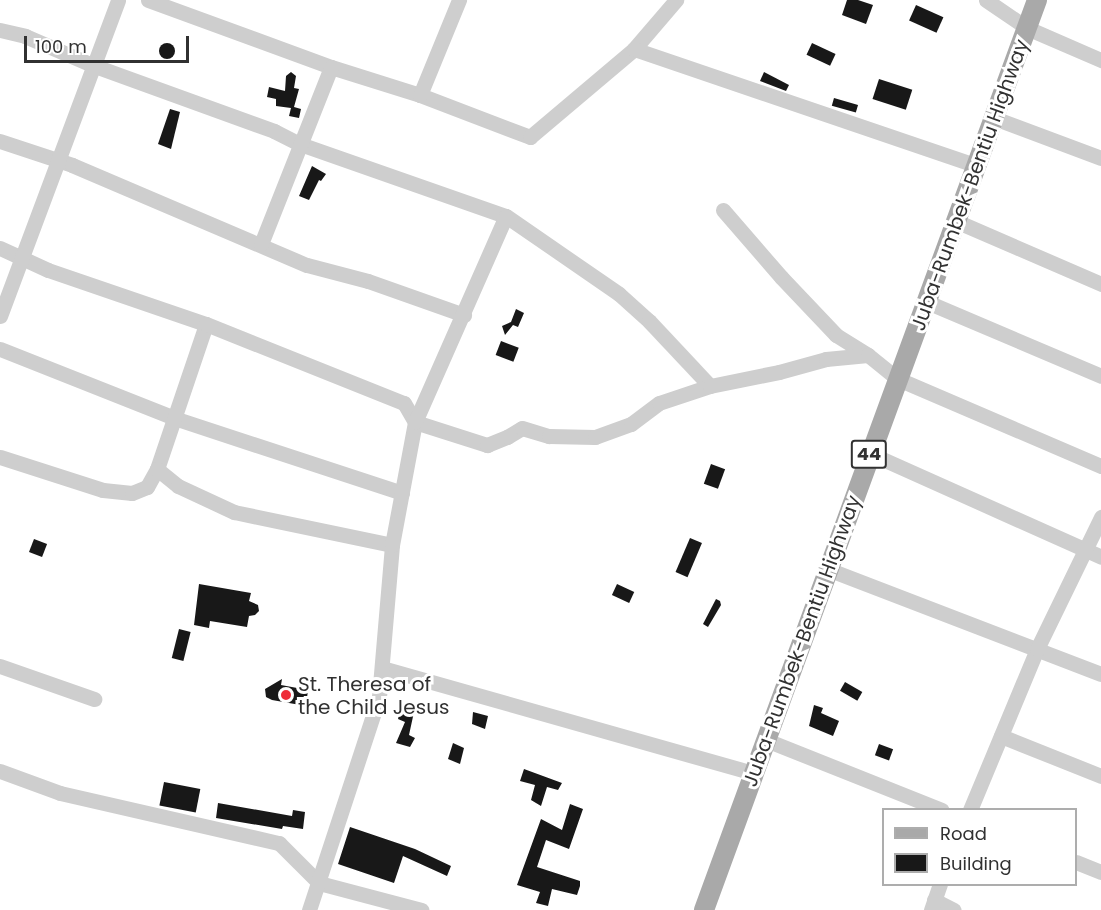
<!DOCTYPE html>
<style>
body{margin:0}
#map{position:relative;width:1101px;height:910px;overflow:hidden;background:#fff;font-family:Poppins,sans-serif}
div>[style]{position:absolute}
[style*='--x']{left:calc(var(--x)*1px);top:calc(var(--y)*1px);width:calc(var(--w)*1px);rotate:calc(var(--a)*1deg)}
.building>*{inset:0;background:#181818;transform-origin:0 0}
.round{border-radius:50%}
.minor>*{height:15px;margin:-7.5px;padding:0 7.5px;transform-origin:7.5px;border-radius:7.5px;background:#cecece}
.major>*{height:20px;margin:-10px;padding:0 10px;transform-origin:10px;border-radius:10px;background:#a9a9a9}
.dots>*{width:16px;height:16px;translate:-50% -50%;box-sizing:border-box;border:3px solid #fff;border-radius:50%}
span{translate:-50% -50%;white-space:nowrap;text-align:center;line-height:1.15;-webkit-text-stroke:6px #fff;paint-order:stroke}
.shield-label span{padding:2px 4px;background:#fff;border:2px solid;border-radius:4px;-webkit-text-stroke-width:0}
.shield-label{font-size:18px;color:#313131;font-weight:700}
.street-label{font-size:20px;color:#313131}
.poi-label{font-size:20px;color:#313131}
.left{translate:0 -50%;text-align:left}
.legend{position:absolute;left:882px;top:808px;width:195px;height:78px;box-sizing:border-box;background:#fff;border:2px solid #adadad;margin:0;padding:8px 10px;list-style:none;font-size:18px;color:#313131}
.legend li{display:flex;align-items:center;gap:12px;height:30px}
.legend b{width:30px;border:2px solid #adadad}
.scale{position:absolute;left:24px;top:36px;width:165px;height:27px;box-sizing:border-box;border:3px solid #313131;border-top:0;padding-left:8px;font-size:18px;line-height:21px;white-space:nowrap;color:#313131;-webkit-text-stroke:4px #fff;paint-order:stroke}
</style>
<div id="map">
<div class="building">
<div style="clip-path:polygon(847px 0,858px 0,873px 5px,866px 24px,842px 15px)"></div>
<div style="left:916px;top:5px;width:30px;height:17px;rotate:24deg"></div>
<div style="left:812px;top:43px;width:26px;height:13px;rotate:25deg"></div>
<div class="round" style="left:159px;top:43px;width:16px;height:16px"></div>
<div style="clip-path:polygon(291px 72px,296px 76px,294px 88px,299px 89px,294px 107px,301px 109px,299px 118px,289px 116px,291px 108px,276px 106px,276px 99px,267px 97px,269px 87px,285px 91px,286px 76px)"></div>
<div style="clip-path:polygon(764px 72px,789px 85px,786px 91px,760px 81px)"></div>
<div style="left:879px;top:79px;width:35px;height:21px;rotate:18deg"></div>
<div style="left:834px;top:98px;width:25px;height:8px;rotate:16deg"></div>
<div style="clip-path:polygon(170px 109px,180px 112px,171px 149px,158px 144px)"></div>
<div style="clip-path:polygon(312px 166px,326px 174px,321px 181px,319px 180px,309px 200px,299px 196px)"></div>
<div style="clip-path:polygon(516px 309px,524px 313px,518px 327px,513px 325px,505px 335px,502px 326px,511px 322px)"></div>
<div style="left:501px;top:341px;width:19px;height:15px;rotate:21deg"></div>
<div style="left:711px;top:464px;width:15px;height:21px;rotate:20deg"></div>
<div style="left:690px;top:538px;width:13px;height:37px;rotate:23deg"></div>
<div style="left:34px;top:539px;width:14px;height:14px;rotate:21deg"></div>
<div style="clip-path:polygon(199px 584px,251px 593px,249px 601px,258px 605px,259px 611px,255px 615px,249px 616px,247px 627px,210px 621px,209px 628px,194px 625px)"></div>
<div style="left:617px;top:584px;width:19px;height:12px;rotate:25deg"></div>
<div style="clip-path:polygon(716px 599px,720px 601px,721px 605px,708px 627px,703px 624px)"></div>
<div style="left:179px;top:629px;width:12px;height:30px;rotate:14deg"></div>
<div style="clip-path:polygon(282px 679px,281px 685px,308px 690px,306px 706px,272px 700px,266px 697px,265px 689px)"></div>
<div style="left:845px;top:682px;width:20px;height:10px;rotate:30deg"></div>
<div style="clip-path:polygon(814px 705px,823px 708px,821px 713px,839px 721px,833px 736px,809px 726px)"></div>
<div style="clip-path:polygon(401px 707px,414px 712px,409px 735px,415px 738px,410px 747px,396px 743px,405px 722px,398px 719px)"></div>
<div style="clip-path:polygon(473px 712px,488px 716px,485px 729px,472px 724px)"></div>
<div style="clip-path:polygon(453px 743px,464px 748px,460px 764px,448px 759px)"></div>
<div style="left:879px;top:744px;width:15px;height:12px;rotate:20deg"></div>
<div style="clip-path:polygon(524px 769px,562px 783px,558px 790px,547px 787px,541px 806px,531px 800px,535px 785px,520px 781px)"></div>
<div style="left:164px;top:782px;width:37px;height:24px;rotate:11deg"></div>
<div style="clip-path:polygon(218px 803px,292px 816px,293px 810px,305px 812px,303px 829px,283px 826px,282px 829px,216px 818px)"></div>
<div style="clip-path:polygon(570px 804px,583px 809px,569px 849px,546px 840px,537px 867px,580px 881px,580px 886px,577px 895px,552px 889px,548px 906px,536px 903px,540px 892px,517px 885px,541px 819px,562px 830px)"></div>
<div style="clip-path:polygon(350px 827px,415px 849px,451px 866px,447px 876px,403px 856px,394px 883px,338px 864px)"></div>
</div>
<div class="minor">
<div style="--x:148;--y:0;--w:195;--a:20.1"></div>
<div style="--x:331;--y:67;--w:93;--a:17.5"></div>
<div style="--x:420;--y:95;--w:118;--a:20.9"></div>
<div style="--x:530;--y:137;--w:136;--a:-40.2"></div>
<div style="--x:634;--y:49;--w:65;--a:-49.4"></div>
<div style="--x:986;--y:0;--w:50;--a:34.3"></div>
<div style="--x:1027;--y:28;--w:81;--a:23.4"></div>
<div style="--x:0;--y:30;--w:26;--a:13"></div>
<div style="--x:25;--y:36;--w:73;--a:23.4"></div>
<div style="--x:92;--y:65;--w:194;--a:19.9"></div>
<div style="--x:274;--y:131;--w:29;--a:27"></div>
<div style="--x:300;--y:144;--w:218;--a:19.3"></div>
<div style="--x:506;--y:216;--w:137;--a:34.6"></div>
<div style="--x:619;--y:294;--w:40;--a:42"></div>
<div style="--x:649;--y:321;--w:89;--a:46.8"></div>
<div style="--x:634;--y:49;--w:362;--a:18.8"></div>
<div style="--x:420;--y:95;--w:103;--a:-67.7"></div>
<div style="--x:994;--y:118;--w:114;--a:20.5"></div>
<div style="--x:0;--y:141;--w:76;--a:18.4"></div>
<div style="--x:72;--y:165;--w:255;--a:23.1"></div>
<div style="--x:307;--y:265;--w:63;--a:14.7"></div>
<div style="--x:368;--y:281;--w:102;--a:19.5"></div>
<div style="--x:723;--y:210;--w:89;--a:49.1"></div>
<div style="--x:781;--y:277;--w:80;--a:46.5"></div>
<div style="--x:836;--y:335;--w:38;--a:32"></div>
<div style="--x:958;--y:222;--w:156;--a:23.4"></div>
<div style="--x:261;--y:244;--w:190;--a:-68.4"></div>
<div style="--x:0;--y:248;--w:53;--a:24.6"></div>
<div style="--x:48;--y:270;--w:167;--a:18.9"></div>
<div style="--x:927;--y:302;--w:189;--a:23"></div>
<div style="--x:0;--y:316;--w:337;--a:-69.5"></div>
<div style="--x:0;--y:349;--w:187;--a:21.6"></div>
<div style="--x:174;--y:418;--w:240;--a:18.2"></div>
<div style="--x:869;--y:453;--w:254;--a:24.1"></div>
<div style="--x:0;--y:457;--w:108;--a:17.8"></div>
<div style="--x:103;--y:490;--w:29;--a:6"></div>
<div style="--x:132;--y:493;--w:16;--a:-22"></div>
<div style="--x:147;--y:487;--w:21;--a:-61"></div>
<div style="--x:157;--y:469;--w:153;--a:-71.3"></div>
<div style="--x:206;--y:324;--w:213;--a:21.8"></div>
<div style="--x:404;--y:403;--w:22;--a:60"></div>
<div style="--x:415;--y:422;--w:76;--a:17.7"></div>
<div style="--x:487;--y:445;--w:22;--a:-22"></div>
<div style="--x:507;--y:437;--w:17;--a:-31"></div>
<div style="--x:522;--y:428;--w:28;--a:17"></div>
<div style="--x:549;--y:436;--w:46;--a:1.2"></div>
<div style="--x:595;--y:437;--w:38;--a:-20"></div>
<div style="--x:631;--y:424;--w:35;--a:-37"></div>
<div style="--x:659;--y:403;--w:54;--a:-18.4"></div>
<div style="--x:710;--y:386;--w:70;--a:-11.5"></div>
<div style="--x:779;--y:372;--w:49;--a:-15.5"></div>
<div style="--x:826;--y:359;--w:42;--a:-5.4"></div>
<div style="--x:868;--y:355;--w:38;--a:39"></div>
<div style="--x:898;--y:379;--w:221;--a:23.2"></div>
<div style="--x:157;--y:469;--w:27;--a:39"></div>
<div style="--x:178;--y:486;--w:62;--a:24.9"></div>
<div style="--x:234;--y:512;--w:161;--a:11.8"></div>
<div style="--x:830;--y:570;--w:290;--a:21"></div>
<div style="--x:0;--y:666;--w:100;--a:19.3"></div>
<div style="--x:382;--y:668;--w:387;--a:15.8"></div>
<div style="--x:1001;--y:736;--w:108;--a:21.8"></div>
<div style="--x:766;--y:740;--w:189;--a:21.7"></div>
<div style="--x:0;--y:771;--w:64;--a:20.1"></div>
<div style="--x:60;--y:793;--w:225;--a:12.9"></div>
<div style="--x:279;--y:843;--w:57;--a:45"></div>
<div style="--x:319;--y:883;--w:106;--a:14.8"></div>
<div style="--x:970;--y:810;--w:174;--a:-67.4"></div>
<div style="--x:1037;--y:649;--w:147;--a:-64.1"></div>
<div style="--x:1076;--y:862;--w:27;--a:22"></div>
<div style="--x:934;--y:900;--w:22;--a:27"></div>
<div style="--x:309;--y:910;--w:224;--a:-71.8"></div>
<div style="--x:379;--y:697;--w:153;--a:-85.1"></div>
<div style="--x:392;--y:545;--w:125;--a:-79.4"></div>
<div style="--x:415;--y:422;--w:225;--a:-66.2"></div>
<div style="--x:931;--y:910;--w:28;--a:-71"></div>
</div>
<div class="major">
<div style="--x:704;--y:910;--w:969;--a:-69.9"></div>
</div>
<div class="dots">
<div style="left:286px;top:695px;background:#ee2c37"></div>
</div>
<div class="shield-label">
<span style="left:869px;top:454px">44</span>
</div>
<div class="street-label">
<span style="left:970px;top:185px;rotate:-70deg">Juba-Rumbek-Bentiu Highway</span>
<span style="left:802px;top:641px;rotate:-70deg">Juba-Rumbek-Bentiu Highway</span>
</div>
<div class="poi-label">
<span class="left" style="left:298px;top:696px">St. Theresa of<br>the Child Jesus</span>
</div>
<ul class="legend">
<li><b style="height:8px;background:#a9a9a9"></b>Road</li>
<li><b style="height:16px;background:#181818"></b>Building</li>
</ul>
<div class="scale">100 m</div>
</div>
